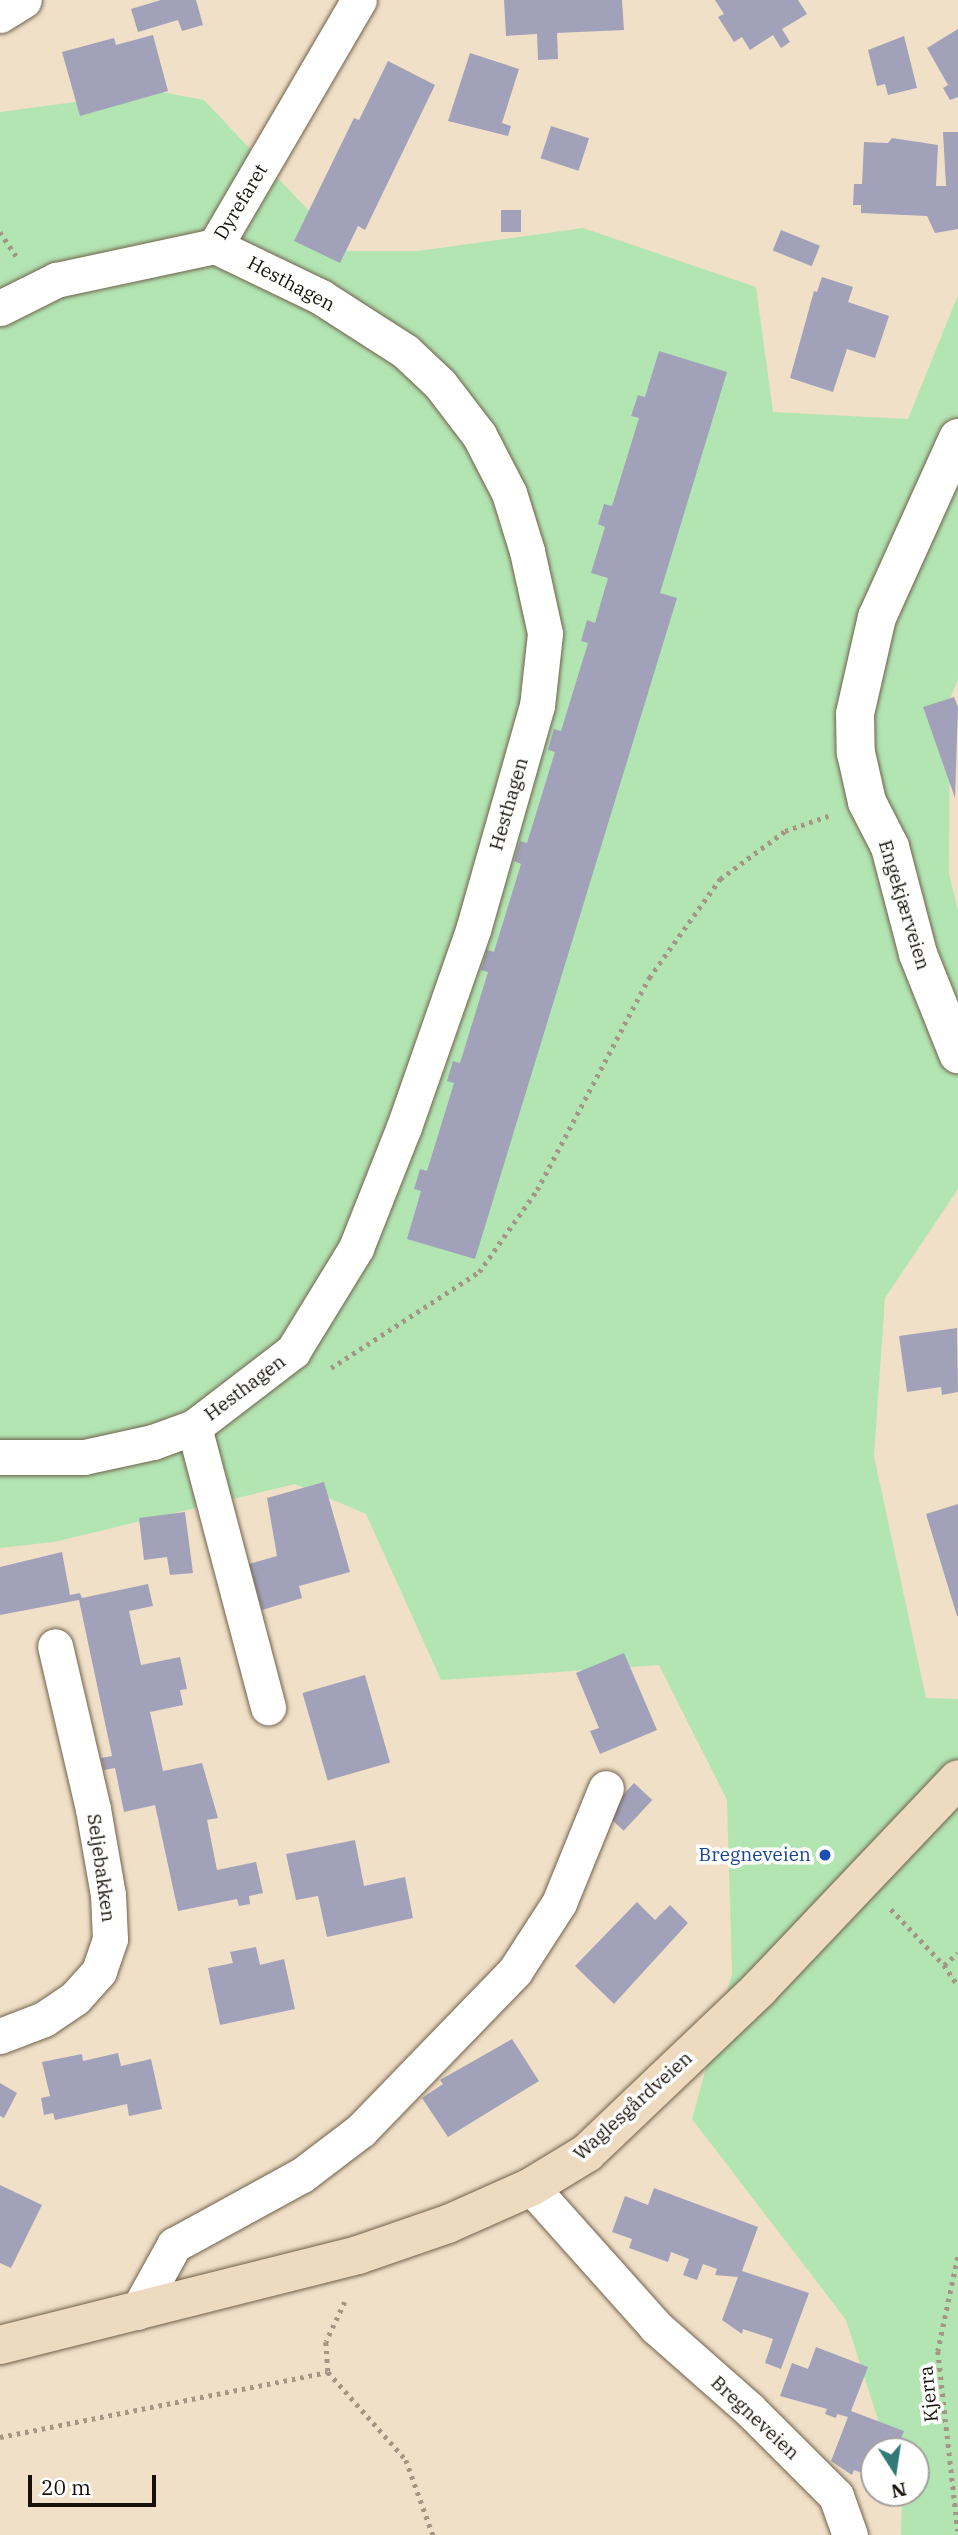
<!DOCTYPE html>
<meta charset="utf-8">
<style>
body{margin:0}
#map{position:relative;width:958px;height:2535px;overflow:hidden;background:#f1e0c8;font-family:"IBM Plex Serif",serif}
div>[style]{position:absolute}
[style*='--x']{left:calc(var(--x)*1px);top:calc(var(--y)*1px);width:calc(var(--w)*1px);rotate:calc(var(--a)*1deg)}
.green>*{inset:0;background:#b3e5b3}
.building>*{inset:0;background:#a2a1ba;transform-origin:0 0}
.path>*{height:4.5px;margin-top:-2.25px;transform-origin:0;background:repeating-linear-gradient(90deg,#a39684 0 3.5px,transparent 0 8.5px)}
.roads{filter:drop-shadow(0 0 2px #70614c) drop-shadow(0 0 2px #70614c)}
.minor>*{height:35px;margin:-17.5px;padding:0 17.5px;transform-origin:17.5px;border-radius:17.5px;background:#fff}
.tertiary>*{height:38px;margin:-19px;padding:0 19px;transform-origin:19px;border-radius:19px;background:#fff}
.secondary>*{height:38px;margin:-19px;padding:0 19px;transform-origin:19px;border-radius:19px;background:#eedabf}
.dots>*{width:19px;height:19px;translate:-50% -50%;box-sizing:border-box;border:4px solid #fff;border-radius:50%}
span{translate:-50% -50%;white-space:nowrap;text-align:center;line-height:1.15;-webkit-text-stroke:7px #fff;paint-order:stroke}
.street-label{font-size:19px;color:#18120a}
.transit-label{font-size:19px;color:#164399}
.right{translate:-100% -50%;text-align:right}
.north{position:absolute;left:860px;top:2437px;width:70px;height:70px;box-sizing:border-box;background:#fff;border:2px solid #a3a09d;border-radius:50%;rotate:168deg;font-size:19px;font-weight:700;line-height:28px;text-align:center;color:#18120a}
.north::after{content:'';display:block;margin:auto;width:24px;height:32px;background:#317a77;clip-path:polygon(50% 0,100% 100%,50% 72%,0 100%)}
.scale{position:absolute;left:28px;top:2475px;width:128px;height:32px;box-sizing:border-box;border:4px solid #18120a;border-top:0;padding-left:9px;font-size:21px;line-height:24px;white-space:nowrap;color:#18120a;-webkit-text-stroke:5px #fff;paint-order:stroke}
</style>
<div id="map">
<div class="green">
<div style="clip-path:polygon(156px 91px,204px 100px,347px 251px,418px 251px,583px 228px,756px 287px,773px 412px,908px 419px,958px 295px,958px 679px,950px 699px,949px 874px,958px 910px,958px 1189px,885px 1298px,874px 1456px,926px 1698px,958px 1699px,958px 2535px,901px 2535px,902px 2493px,916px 2493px,916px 2451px,888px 2451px,846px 2320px,692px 2119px,732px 1974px,727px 1800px,659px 1665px,441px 1680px,366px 1514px,295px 1484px,54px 1542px,0 1548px,0 112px)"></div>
</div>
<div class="building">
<div style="clip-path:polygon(161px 0,196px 0,203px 25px,182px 31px,178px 20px,138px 32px,131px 9px)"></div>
<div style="clip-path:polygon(504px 0,622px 0,624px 30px,557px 33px,558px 59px,538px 60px,537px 34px,506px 36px)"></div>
<div style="clip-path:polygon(715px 0,798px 0,807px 14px,782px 29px,790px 42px,781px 48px,773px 35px,750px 50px,742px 37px,734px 42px,718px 17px,724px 14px)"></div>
<div style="clip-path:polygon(958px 29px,958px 97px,950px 100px,943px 88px,948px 85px,927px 48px)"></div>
<div style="clip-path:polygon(153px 35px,168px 91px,80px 116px,62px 52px,114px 38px,116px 45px)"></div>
<div style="clip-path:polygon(904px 36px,917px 88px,888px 95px,885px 84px,877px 86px,868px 50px)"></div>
<div style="clip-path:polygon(470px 53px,519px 69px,502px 123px,511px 126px,508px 136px,448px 121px)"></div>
<div style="clip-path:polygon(388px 61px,435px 85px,365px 230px,358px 226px,340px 263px,294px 241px,354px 118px,359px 120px)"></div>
<div style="left:551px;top:126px;width:40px;height:34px;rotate:18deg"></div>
<div style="clip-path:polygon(943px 132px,958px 132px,958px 229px,935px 233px,927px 216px,861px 213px,861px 205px,853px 205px,854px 184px,862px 184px,864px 142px,888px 143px,892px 138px,938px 145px,936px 186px,946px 186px)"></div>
<div style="left:501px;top:210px;width:20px;height:22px"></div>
<div style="left:781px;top:230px;width:42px;height:22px;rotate:22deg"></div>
<div style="clip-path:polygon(822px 277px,853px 287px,848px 302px,889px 316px,875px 358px,847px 349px,833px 392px,790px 378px,814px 291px,817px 292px)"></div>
<div style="clip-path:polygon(659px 351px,727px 372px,660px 593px,677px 598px,475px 1259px,407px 1239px,421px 1191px,414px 1189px,420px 1169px,427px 1171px,454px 1083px,447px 1081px,453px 1061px,460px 1063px,488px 972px,481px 970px,487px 950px,494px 952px,521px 864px,514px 861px,520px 841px,527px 843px,555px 752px,548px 750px,554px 729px,561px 731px,588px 643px,581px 641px,587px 620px,595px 623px,608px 578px,591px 573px,605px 527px,598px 524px,604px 504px,612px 506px,639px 418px,631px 416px,638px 395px,645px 397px)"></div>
<div style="clip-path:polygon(954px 697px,958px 707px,955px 798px,923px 707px)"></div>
<div style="clip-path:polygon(957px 1328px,958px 1392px,942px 1395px,941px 1387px,907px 1392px,899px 1336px)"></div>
<div style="clip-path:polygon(324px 1482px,350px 1572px,299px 1586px,302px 1598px,262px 1610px,249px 1564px,277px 1556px,267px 1498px)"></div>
<div style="clip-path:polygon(958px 1504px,958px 1616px,957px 1616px,926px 1514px)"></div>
<div style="clip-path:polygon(185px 1512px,193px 1573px,170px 1575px,167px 1557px,144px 1560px,139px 1518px)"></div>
<div style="clip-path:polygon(62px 1552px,70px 1595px,80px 1593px,82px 1598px,148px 1584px,153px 1606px,129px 1611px,141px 1665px,180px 1657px,187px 1689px,180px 1690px,183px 1705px,150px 1712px,163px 1771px,202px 1763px,218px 1818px,207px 1820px,217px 1870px,256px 1862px,263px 1893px,249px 1896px,250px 1904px,239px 1906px,237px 1899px,178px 1911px,155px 1805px,124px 1812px,115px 1768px,104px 1770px,101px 1758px,112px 1756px,79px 1600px,0 1615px,0 1567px)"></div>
<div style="clip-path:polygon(624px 1653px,657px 1730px,600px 1754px,590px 1731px,599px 1728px,576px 1673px)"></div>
<div style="left:365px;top:1675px;width:91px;height:65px;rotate:74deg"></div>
<div style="left:634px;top:1783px;width:25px;height:42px;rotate:43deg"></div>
<div style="clip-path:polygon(355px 1840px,364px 1886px,405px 1877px,413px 1918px,327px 1937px,318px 1896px,296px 1900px,286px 1854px)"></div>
<div style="clip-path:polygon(637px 1902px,655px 1920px,670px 1905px,688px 1923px,614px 2004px,575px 1966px)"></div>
<div style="clip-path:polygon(256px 1947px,260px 1965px,284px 1959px,295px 2009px,220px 2025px,208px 1968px,233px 1963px,230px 1952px)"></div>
<div style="clip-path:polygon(512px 2039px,539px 2081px,448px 2137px,422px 2098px,443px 2084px,440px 2080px)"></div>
<div style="clip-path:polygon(118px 2053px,121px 2066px,151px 2059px,162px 2109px,129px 2116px,127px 2104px,55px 2120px,53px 2113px,44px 2115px,41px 2098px,50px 2096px,42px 2062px,82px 2054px,83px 2061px)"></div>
<div style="clip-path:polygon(0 2083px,17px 2093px,4px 2118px,0 2116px)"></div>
<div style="clip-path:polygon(0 2185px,42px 2205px,11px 2268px,0 2263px)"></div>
<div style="clip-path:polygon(654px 2188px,758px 2227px,742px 2271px,809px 2293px,781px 2369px,765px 2363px,773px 2339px,743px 2329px,742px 2334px,722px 2320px,738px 2277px,715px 2275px,717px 2269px,703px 2264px,697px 2280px,683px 2275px,689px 2259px,671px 2252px,668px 2262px,629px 2248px,632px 2239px,612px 2232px,625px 2196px,648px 2205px)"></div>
<div style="clip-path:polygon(816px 2347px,868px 2367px,851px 2411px,904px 2431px,896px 2451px,874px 2451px,874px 2477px,854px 2470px,852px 2475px,831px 2461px,848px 2417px,837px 2414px,836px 2418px,825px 2414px,827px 2409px,780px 2396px,792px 2363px,808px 2369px)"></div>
</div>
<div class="path">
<div style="--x:0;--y:232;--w:30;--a:56"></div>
<div style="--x:331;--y:1368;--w:176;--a:-33"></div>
<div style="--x:479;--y:1272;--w:100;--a:-54.7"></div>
<div style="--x:537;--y:1190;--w:240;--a:-62.2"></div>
<div style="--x:649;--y:978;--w:122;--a:-54.4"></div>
<div style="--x:720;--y:879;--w:81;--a:-36.4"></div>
<div style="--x:785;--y:831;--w:46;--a:-19.2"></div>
<div style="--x:891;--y:1909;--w:77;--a:46.6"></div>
<div style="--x:944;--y:1965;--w:25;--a:56"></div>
<div style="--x:944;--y:1965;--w:18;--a:-41"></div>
<div style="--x:958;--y:2257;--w:96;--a:102"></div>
<div style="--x:938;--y:2351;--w:181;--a:83.7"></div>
<div style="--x:345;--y:2302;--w:44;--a:115.4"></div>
<div style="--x:326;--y:2342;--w:30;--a:86"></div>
<div style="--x:328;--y:2372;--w:118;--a:48.4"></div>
<div style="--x:406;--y:2460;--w:80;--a:70.2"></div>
<div style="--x:0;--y:2437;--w:334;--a:-11.2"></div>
</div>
<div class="roads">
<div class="minor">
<div style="--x:0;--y:15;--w:28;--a:-32"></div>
<div style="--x:0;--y:308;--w:63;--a:-26.6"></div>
<div style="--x:56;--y:280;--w:163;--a:-12.1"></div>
<div style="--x:215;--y:246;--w:285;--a:-59.7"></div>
<div style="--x:194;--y:1427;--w:290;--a:75.2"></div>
<div style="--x:0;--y:1457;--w:84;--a:0"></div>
<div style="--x:84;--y:1457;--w:71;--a:-12.3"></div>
<div style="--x:153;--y:1442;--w:44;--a:-20.1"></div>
<div style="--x:194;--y:1427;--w:125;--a:-37.5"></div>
<div style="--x:293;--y:1351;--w:121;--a:-58.5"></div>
<div style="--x:356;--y:1248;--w:130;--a:-68.4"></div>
<div style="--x:404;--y:1127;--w:209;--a:-70.7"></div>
<div style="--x:473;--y:930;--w:233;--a:-74.1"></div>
<div style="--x:537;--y:706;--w:73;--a:-83.7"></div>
<div style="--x:545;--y:633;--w:84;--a:-102.4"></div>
<div style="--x:527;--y:551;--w:61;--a:-107.2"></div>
<div style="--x:509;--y:493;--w:65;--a:-117.3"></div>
<div style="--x:479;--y:435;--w:64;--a:-127.4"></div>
<div style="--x:440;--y:384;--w:48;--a:-136.7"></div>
<div style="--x:405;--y:351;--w:100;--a:-147.3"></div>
<div style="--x:321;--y:297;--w:118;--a:-154.3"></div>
<div style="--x:0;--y:2036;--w:47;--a:-21.1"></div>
<div style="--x:44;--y:2019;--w:37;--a:-34"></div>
<div style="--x:75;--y:1998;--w:36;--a:-48"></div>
<div style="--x:99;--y:1971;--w:34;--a:-71"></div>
<div style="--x:110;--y:1939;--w:44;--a:-92.6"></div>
<div style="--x:108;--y:1895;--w:87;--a:-99.9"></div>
<div style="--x:93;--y:1809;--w:167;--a:-103.1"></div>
<div style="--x:531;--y:2187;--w:188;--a:48.2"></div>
<div style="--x:656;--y:2327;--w:124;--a:41.4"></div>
<div style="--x:749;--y:2409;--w:123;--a:45"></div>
<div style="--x:836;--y:2496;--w:41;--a:70.3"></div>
<div style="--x:137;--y:2312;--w:77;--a:-61.1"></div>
<div style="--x:174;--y:2245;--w:146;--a:-28.7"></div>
<div style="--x:302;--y:2175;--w:74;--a:-37.3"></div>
<div style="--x:361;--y:2130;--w:221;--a:-45.9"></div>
<div style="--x:515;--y:1971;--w:81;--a:-57.1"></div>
<div style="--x:559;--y:1903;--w:124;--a:-67.8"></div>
</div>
<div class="tertiary">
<div style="--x:958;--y:438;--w:196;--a:114.3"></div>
<div style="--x:877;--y:617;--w:99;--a:102.8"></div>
<div style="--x:855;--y:714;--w:39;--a:89"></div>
<div style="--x:856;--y:753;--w:50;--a:77.3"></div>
<div style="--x:867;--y:802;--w:51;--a:62.9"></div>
<div style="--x:890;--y:847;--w:111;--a:75.3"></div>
<div style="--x:918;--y:954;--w:108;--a:68.2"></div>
</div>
<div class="secondary">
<div style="--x:0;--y:2345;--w:369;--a:-14.1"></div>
<div style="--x:358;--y:2255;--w:95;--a:-19"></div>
<div style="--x:448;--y:2224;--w:91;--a:-24"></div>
<div style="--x:531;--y:2187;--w:66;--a:-31.3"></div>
<div style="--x:587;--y:2153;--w:238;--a:-43.6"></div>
<div style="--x:759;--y:1989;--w:289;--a:-46.5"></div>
</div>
</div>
<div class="dots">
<div style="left:825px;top:1855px;background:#1a4fb4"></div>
</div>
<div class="street-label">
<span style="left:241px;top:202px;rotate:-59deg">Dyrefaret</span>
<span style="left:291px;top:284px;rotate:28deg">Hesthagen</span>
<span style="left:509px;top:804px;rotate:-74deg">Hesthagen</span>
<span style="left:904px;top:905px;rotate:73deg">Engekjærveien</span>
<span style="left:245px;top:1388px;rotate:-37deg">Hesthagen</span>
<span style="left:101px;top:1868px;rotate:82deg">Seljebakken</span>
<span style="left:633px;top:2106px;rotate:-42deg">Waglesgårdveien</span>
<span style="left:929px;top:2394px;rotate:-96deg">Kjerra</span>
<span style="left:755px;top:2418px;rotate:43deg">Bregneveien</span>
</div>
<div class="transit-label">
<span class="right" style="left:811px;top:1855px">Bregneveien</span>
</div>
<div class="north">N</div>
<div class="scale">20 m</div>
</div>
